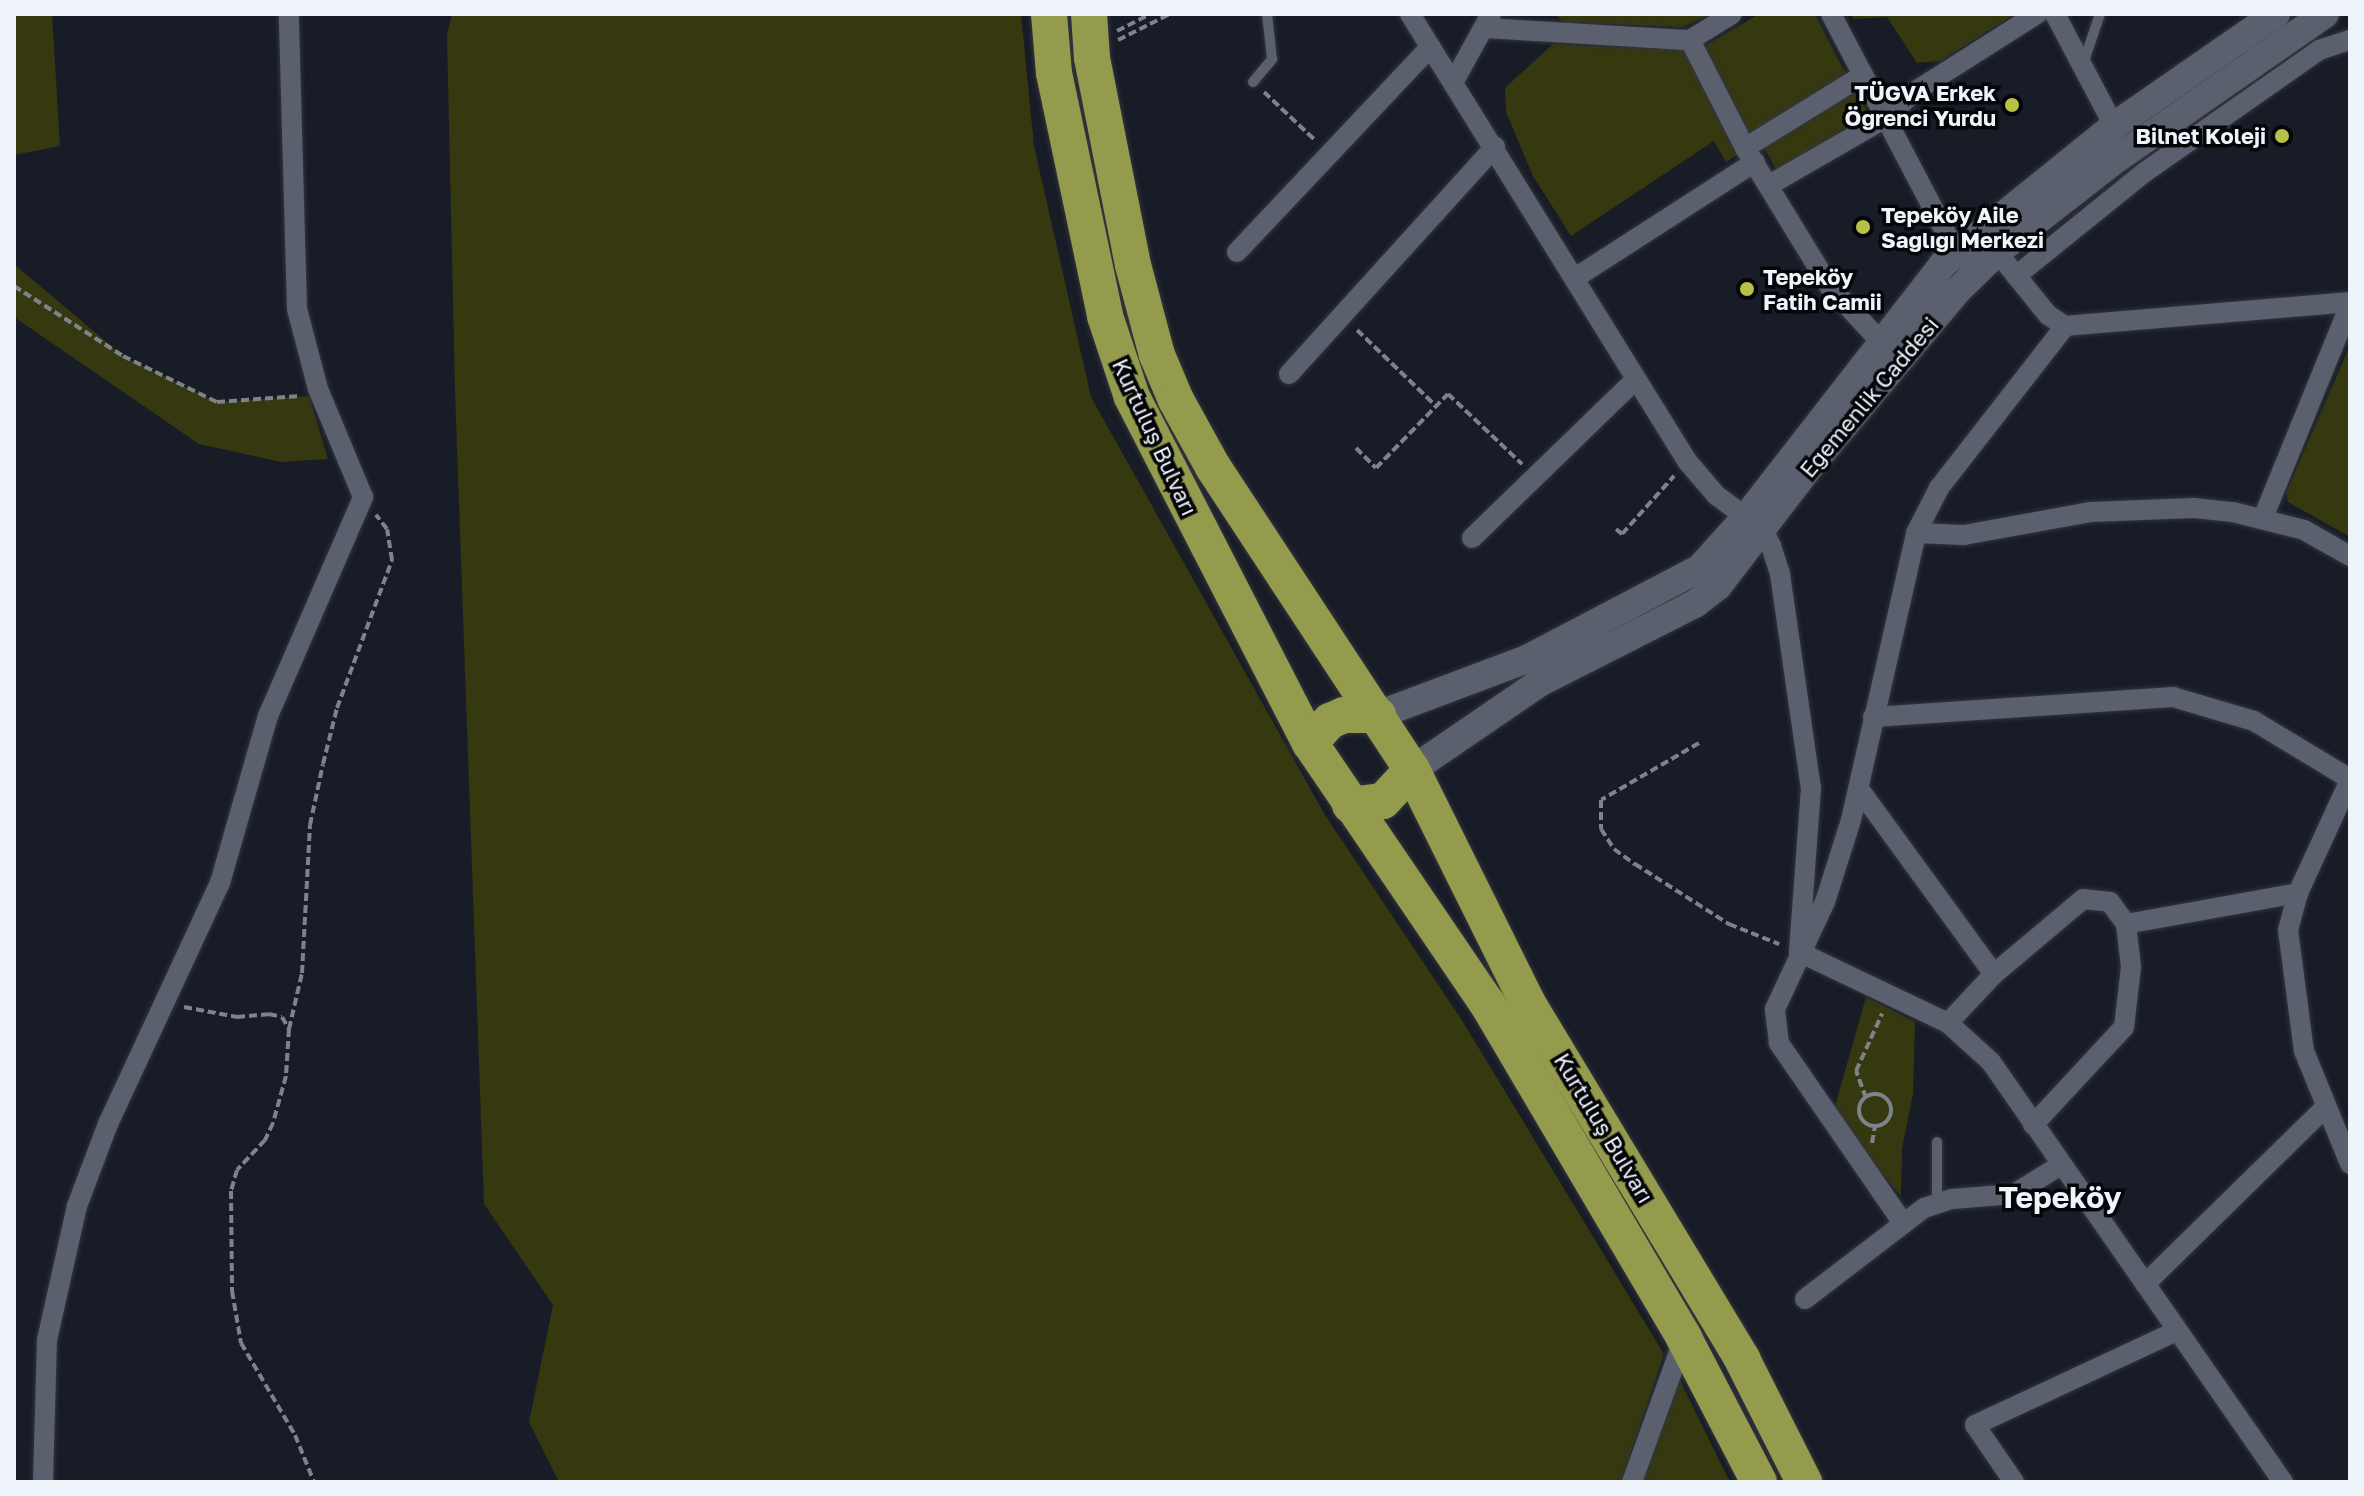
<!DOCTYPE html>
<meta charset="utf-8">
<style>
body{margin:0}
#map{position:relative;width:2364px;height:1496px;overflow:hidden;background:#171c26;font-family:"Golos Text",sans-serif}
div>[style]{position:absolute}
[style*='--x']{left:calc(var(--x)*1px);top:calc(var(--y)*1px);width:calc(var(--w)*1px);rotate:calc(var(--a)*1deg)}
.green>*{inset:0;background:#36380f;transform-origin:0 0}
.path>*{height:4px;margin-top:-2px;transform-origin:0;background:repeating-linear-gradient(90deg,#7e828b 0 8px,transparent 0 12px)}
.path>.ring{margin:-2px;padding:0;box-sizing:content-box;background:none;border:4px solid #7e828b;border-radius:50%}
.roads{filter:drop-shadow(0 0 2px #33353e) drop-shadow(0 0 2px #33353e)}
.lane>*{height:10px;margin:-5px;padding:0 5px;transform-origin:5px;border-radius:5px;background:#5a606d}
.street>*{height:20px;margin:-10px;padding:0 10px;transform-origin:10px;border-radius:10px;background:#5a606d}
.secondary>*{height:28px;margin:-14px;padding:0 14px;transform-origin:14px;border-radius:14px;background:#5a606d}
.highway>*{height:36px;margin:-18px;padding:0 18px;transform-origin:18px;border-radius:18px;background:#959b4c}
.dots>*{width:22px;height:22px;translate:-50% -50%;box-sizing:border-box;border:4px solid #05060a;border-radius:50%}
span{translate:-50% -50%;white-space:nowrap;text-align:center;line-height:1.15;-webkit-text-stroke:7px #05060a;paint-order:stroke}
.poi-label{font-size:22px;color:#eff3fa;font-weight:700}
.right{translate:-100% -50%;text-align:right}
.left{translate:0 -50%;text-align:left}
.street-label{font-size:22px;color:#eff3fa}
.district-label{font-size:30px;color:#eff3fa;font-weight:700}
.frame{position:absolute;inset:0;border:16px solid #eff3fa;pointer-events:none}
</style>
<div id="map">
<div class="green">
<div style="clip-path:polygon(14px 14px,52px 14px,60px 146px,14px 155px)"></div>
<div style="clip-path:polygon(452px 14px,1021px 14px,1034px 146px,1091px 397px,1325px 815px,1463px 1022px,1664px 1354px,1621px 1482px,559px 1482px,529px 1422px,553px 1305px,484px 1204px,455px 392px,447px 34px)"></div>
<div style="clip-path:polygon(1555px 14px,1710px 14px,1683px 27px,1563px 22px)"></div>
<div style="clip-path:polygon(1759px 14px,1815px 14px,1846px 74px,1748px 134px,1703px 47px)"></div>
<div style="clip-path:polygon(1850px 14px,2015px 14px,1940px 61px,1917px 63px,1887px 17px,1854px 19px)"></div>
<div style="clip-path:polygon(1553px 44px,1684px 50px,1740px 153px,1726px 162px,1714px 141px,1571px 236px,1533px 176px,1506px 112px,1505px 88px)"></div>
<div style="left:1856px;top:92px;width:26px;height:108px;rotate:59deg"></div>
<div style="clip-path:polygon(14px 264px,123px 356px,217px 402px,309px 396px,328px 459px,281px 462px,199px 444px,14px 317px)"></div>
<div style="clip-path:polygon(2350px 345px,2350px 537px,2288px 502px,2286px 493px)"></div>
<div style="clip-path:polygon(1866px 997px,1915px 1022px,1913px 1094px,1902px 1149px,1901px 1196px,1858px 1145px,1835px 1106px)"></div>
<div style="clip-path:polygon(1677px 1374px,1730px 1482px,1643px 1482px)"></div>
</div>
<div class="path">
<div style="--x:1117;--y:31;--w:38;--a:-27"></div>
<div style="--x:1118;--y:40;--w:58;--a:-26.6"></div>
<div style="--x:1264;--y:92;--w:71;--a:43.3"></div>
<div style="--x:14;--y:286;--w:130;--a:32.7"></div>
<div style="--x:123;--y:356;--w:105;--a:26.1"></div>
<div style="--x:217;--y:402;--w:83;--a:-4.1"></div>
<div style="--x:1357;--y:330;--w:110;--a:43.9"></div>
<div style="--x:1356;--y:448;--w:28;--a:45"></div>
<div style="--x:1376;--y:468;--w:103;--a:-45.8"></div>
<div style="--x:1448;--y:394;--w:102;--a:43.4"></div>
<div style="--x:1616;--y:529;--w:8;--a:40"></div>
<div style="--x:1622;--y:534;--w:78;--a:-48.1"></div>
<div style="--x:1699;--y:743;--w:113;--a:149.8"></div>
<div style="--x:1601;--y:800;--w:29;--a:90"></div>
<div style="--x:1601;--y:829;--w:24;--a:57"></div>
<div style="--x:1614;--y:849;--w:26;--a:36"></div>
<div style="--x:1635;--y:864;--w:112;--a:32.6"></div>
<div style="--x:1729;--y:924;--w:54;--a:21.8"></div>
<div style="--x:184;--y:1007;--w:54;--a:10.7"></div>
<div style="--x:237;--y:1017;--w:32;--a:-5"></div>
<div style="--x:269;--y:1014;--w:13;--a:13"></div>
<div style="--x:282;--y:1017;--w:14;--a:60"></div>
<div style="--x:289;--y:1029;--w:47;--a:93.7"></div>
<div style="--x:286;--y:1076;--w:49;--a:105.5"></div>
<div style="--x:273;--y:1123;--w:19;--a:115"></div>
<div style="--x:265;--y:1140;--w:41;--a:133"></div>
<div style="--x:237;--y:1170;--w:22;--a:106"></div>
<div style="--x:231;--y:1191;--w:100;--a:89.4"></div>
<div style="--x:232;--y:1291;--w:53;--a:80.2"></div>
<div style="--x:241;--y:1343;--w:107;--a:59.6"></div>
<div style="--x:295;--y:1435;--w:51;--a:68"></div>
<div style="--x:289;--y:1029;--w:57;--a:-76.9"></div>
<div style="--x:302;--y:973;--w:148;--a:-86.9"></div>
<div style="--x:310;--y:825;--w:62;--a:-78"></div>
<div style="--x:323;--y:764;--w:58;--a:-76"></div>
<div style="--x:337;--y:708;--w:158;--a:-69.6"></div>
<div style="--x:392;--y:560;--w:31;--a:-99"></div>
<div style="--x:387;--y:529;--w:18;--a:-128"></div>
<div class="ring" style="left:1859px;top:1094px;width:28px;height:28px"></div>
<div style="--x:1866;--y:1098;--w:29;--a:-110"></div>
<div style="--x:1856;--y:1071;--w:63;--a:-65.5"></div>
<div style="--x:1872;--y:1143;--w:17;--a:-80"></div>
</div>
<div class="roads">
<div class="lane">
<div style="--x:2083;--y:64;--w:53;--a:-71.2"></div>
<div style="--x:1253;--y:82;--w:30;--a:-50"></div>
<div style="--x:1272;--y:59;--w:45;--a:-96.3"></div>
<div style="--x:1937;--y:1142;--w:61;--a:90"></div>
</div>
<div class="street">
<div style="--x:1410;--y:14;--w:526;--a:58.21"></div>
<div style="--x:1687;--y:461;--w:45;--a:49.5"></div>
<div style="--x:1716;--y:495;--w:59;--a:36.7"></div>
<div style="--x:1763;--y:530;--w:18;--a:63"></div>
<div style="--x:1771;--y:546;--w:29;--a:72"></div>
<div style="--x:1780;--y:574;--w:216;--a:81.8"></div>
<div style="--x:1811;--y:788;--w:164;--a:94.2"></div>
<div style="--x:1799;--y:952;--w:165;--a:25.5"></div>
<div style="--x:1948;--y:1023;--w:58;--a:42.2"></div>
<div style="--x:1991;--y:1062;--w:512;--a:55.19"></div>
<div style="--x:1831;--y:14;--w:269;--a:62.3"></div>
<div style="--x:2055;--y:14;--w:127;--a:62.2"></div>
<div style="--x:1485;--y:28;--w:205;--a:3.4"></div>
<div style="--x:1690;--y:40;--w:49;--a:-31.8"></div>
<div style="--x:1690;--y:40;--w:121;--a:63"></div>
<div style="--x:1745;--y:148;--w:163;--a:58.6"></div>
<div style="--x:1830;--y:287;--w:74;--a:47.2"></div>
<div style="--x:1453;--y:83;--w:79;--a:-61.2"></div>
<div style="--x:1745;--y:148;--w:139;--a:-31.7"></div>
<div style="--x:1771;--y:184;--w:133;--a:-29.9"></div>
<div style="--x:1886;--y:118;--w:38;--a:-43"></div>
<div style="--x:1914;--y:92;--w:146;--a:-32.4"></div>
<div style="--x:1237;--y:252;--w:282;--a:-46.7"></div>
<div style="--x:1997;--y:252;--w:81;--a:51"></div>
<div style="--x:2048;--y:315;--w:20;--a:33"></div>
<div style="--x:2065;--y:326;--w:286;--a:-4.8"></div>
<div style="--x:2016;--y:276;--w:166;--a:-38.9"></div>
<div style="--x:2145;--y:172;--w:213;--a:-35"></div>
<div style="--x:2319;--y:50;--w:33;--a:-18"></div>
<div style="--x:1575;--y:278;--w:214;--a:-32.8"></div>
<div style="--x:1289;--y:374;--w:307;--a:-47.8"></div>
<div style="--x:2263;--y:518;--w:230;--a:-67.8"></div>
<div style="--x:1916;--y:533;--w:48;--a:2.4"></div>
<div style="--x:1964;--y:535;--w:128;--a:-10.3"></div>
<div style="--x:2090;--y:512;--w:104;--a:-2.2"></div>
<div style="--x:2194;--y:508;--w:39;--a:6"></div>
<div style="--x:2233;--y:512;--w:73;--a:14.2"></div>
<div style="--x:2304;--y:530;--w:53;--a:29.5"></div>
<div style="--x:1472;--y:538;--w:228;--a:-44.1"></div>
<div style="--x:1873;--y:717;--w:301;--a:-3.8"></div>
<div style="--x:2173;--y:697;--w:84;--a:16.5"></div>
<div style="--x:2254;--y:721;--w:112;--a:31.1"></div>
<div style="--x:2350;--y:780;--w:124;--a:114.7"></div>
<div style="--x:2298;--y:893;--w:38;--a:105"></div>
<div style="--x:2288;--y:930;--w:122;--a:82.5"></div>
<div style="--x:2304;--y:1051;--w:122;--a:67.8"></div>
<div style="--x:1859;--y:789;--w:229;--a:53.9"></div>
<div style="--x:1948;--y:1023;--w:67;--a:-46.8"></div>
<div style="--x:1994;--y:974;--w:116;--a:-40.1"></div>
<div style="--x:2083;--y:899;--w:27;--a:6"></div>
<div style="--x:2110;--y:902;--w:27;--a:54"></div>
<div style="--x:2033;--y:1125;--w:134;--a:-47.1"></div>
<div style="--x:2124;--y:1027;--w:60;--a:-83.3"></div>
<div style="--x:2131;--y:967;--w:43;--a:-96.6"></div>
<div style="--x:2126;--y:924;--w:175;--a:-10.2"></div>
<div style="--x:1903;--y:1223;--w:219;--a:-124.6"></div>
<div style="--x:1779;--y:1043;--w:34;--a:-97"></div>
<div style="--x:1775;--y:1009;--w:118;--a:-65"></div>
<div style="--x:1825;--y:902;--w:86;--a:-72.4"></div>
<div style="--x:1851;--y:820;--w:294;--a:-77.2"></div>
<div style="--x:1916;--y:533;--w:51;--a:-62.9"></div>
<div style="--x:1939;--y:488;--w:205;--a:-52.1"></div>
<div style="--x:2145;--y:1284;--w:252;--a:-44.4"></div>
<div style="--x:1805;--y:1299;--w:150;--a:-37.4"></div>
<div style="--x:1924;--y:1208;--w:29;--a:-18"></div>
<div style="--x:1952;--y:1199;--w:62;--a:-4.6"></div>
<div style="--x:2014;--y:1194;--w:55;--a:-31.7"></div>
<div style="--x:43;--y:1482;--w:142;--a:-88.4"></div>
<div style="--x:47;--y:1340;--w:137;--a:-77.4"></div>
<div style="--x:77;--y:1206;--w:88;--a:-69.3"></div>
<div style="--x:108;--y:1124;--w:266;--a:-65.1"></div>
<div style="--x:220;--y:883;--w:174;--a:-74"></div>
<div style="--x:268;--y:716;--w:239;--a:-66.5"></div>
<div style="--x:363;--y:497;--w:117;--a:-112.6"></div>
<div style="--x:318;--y:389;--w:83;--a:-104.7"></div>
<div style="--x:297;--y:309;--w:295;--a:-91.6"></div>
<div style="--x:1632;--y:1482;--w:153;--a:-70.1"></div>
<div style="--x:2014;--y:1482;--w:69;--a:-124.4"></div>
<div style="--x:1975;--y:1425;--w:223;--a:-25"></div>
</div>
<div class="secondary">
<div style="--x:1378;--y:715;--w:159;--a:-20.6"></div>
<div style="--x:1527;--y:659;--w:195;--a:-27.7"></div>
<div style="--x:1700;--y:568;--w:70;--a:-47.9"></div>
<div style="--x:1747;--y:516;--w:319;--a:-52.1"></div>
<div style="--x:1943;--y:264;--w:220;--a:-38.9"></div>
<div style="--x:2114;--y:126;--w:197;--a:-34.7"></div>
<div style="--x:1412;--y:770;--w:154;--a:-34.4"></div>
<div style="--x:1539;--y:683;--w:175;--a:-26.9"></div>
<div style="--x:1695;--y:604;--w:29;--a:-38"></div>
<div style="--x:1718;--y:586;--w:153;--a:-52.5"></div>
<div style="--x:1811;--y:465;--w:226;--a:-50"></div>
<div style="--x:1956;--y:292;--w:57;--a:-44.3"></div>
<div style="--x:1997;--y:252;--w:146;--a:-38"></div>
<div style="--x:2112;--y:162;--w:259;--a:-34.8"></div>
</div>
<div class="highway">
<div style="--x:1049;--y:14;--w:59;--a:85.2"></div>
<div style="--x:1054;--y:73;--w:248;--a:78.1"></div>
<div style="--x:1105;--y:316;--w:85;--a:71.6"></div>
<div style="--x:1132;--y:397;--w:389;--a:62.8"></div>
<div style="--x:1310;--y:743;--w:315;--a:55.8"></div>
<div style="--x:1487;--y:1003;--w:389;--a:59.5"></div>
<div style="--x:1684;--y:1338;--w:162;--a:62.5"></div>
<div style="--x:1089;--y:14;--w:44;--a:86.1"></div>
<div style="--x:1092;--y:58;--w:211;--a:78.8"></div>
<div style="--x:1133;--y:265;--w:93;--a:75.1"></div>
<div style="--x:1157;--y:355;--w:49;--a:67.1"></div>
<div style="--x:1176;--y:400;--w:77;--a:61.1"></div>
<div style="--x:1213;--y:467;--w:363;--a:56.7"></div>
<div style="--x:1412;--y:770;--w:259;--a:63.6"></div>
<div style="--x:1527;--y:1002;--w:417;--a:58.9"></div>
<div style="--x:1742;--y:1359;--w:138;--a:63.2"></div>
<div style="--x:1310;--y:743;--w:30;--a:-48"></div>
<div style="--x:1330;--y:721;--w:15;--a:-23"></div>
<div style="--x:1344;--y:715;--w:34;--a:0"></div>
<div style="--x:1350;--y:805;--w:33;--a:-7"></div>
<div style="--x:1383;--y:801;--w:42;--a:-46.9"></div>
</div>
</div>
<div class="dots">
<div style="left:2012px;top:105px;background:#b8c147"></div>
<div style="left:2282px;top:136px;background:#b8c147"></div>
<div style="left:1863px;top:227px;background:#b8c147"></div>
<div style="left:1747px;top:289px;background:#b8c147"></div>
</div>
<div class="poi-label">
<span class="right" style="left:1996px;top:105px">TÜGVA Erkek<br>Öğrenci Yurdu</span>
<span class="right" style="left:2266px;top:136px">Bilnet Koleji</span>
<span class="left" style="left:1881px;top:227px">Tepeköy Aile<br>Sağlığı Merkezi</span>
<span class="left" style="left:1763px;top:289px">Tepeköy<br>Fatih Camii</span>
</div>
<div class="street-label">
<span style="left:1869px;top:397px;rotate:-50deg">Egemenlik Caddesi</span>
<span style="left:1155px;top:437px;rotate:65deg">Kurtuluş Bulvarı</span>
<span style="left:1604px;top:1128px;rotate:59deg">Kurtuluş Bulvarı</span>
</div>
<div class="district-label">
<span style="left:2060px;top:1197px">Tepeköy</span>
</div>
<div class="frame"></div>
</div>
